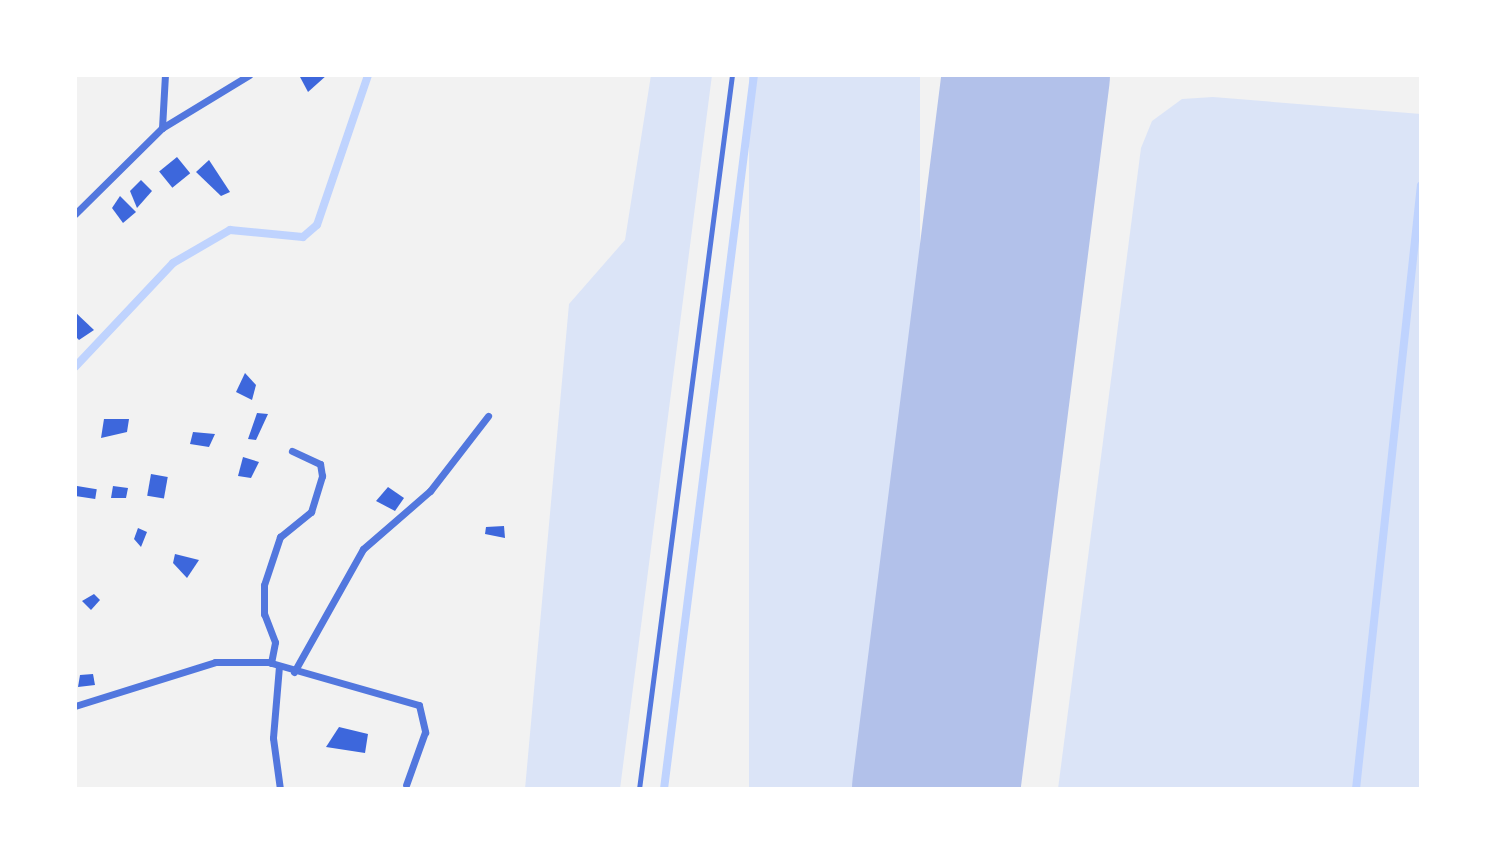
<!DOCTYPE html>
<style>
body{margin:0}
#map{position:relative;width:1496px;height:864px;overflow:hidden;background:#f2f2f2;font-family:Lora,serif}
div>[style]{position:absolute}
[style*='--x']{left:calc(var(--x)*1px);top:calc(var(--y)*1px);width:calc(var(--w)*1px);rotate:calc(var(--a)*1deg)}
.green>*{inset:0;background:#dbe4f7;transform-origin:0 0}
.stream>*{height:8px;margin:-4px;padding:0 4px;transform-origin:4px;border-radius:4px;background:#bfd3fe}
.taxiway>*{height:68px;margin:-34px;padding:0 34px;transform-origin:34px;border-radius:34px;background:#b2c1ea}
.runway>*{height:168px;margin:-84px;padding:0 84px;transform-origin:84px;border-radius:84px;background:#b2c1ea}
.building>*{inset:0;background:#3d67dc;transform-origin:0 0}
.service>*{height:5px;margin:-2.5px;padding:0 2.5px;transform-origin:2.5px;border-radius:2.5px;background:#5277de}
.minor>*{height:7px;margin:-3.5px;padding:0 3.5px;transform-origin:3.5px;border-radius:3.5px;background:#5277de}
span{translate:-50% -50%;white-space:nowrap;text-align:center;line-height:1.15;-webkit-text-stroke:7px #fff;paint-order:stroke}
.frame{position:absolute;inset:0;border:77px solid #fff;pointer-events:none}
</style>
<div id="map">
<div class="green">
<div style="clip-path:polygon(651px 75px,712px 75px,620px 789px,525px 789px,569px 304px,625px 240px)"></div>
<div style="left:749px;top:75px;width:171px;height:720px"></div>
<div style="clip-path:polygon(1213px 97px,1421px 114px,1421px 789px,1058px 789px,1141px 148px,1152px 121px,1182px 99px)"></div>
</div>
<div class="stream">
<div style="--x:75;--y:367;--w:143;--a:-46.7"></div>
<div style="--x:173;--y:263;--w:66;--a:-30.1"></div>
<div style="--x:230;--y:230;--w:73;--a:5.5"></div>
<div style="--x:303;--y:237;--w:18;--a:-41"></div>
<div style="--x:317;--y:225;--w:158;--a:-71.2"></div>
<div style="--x:664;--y:789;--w:720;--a:-82.82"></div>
<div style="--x:1356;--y:789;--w:607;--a:-83.86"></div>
</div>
<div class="taxiway">
<div style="--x:1022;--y:112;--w:40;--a:-69"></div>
</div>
<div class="runway">
<div style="--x:936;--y:789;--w:720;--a:-82.82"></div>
</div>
<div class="building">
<div style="clip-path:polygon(299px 75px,327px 75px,308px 92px)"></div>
<div style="left:177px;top:157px;width:21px;height:23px;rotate:51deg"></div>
<div style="clip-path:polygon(209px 160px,230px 192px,221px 196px,196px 172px)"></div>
<div style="clip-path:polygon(141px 180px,152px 191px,137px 208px,130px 191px)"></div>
<div style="clip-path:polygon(120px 196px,136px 212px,123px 223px,112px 208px)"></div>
<div style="clip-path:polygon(75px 312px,94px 330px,79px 340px,75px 336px)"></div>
<div style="clip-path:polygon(245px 373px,256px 385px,252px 400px,236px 392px)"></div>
<div style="clip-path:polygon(257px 413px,268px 414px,256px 440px,248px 439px)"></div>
<div style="clip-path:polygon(104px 419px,129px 419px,127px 432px,101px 438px)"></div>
<div style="clip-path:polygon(193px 432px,215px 434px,209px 447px,190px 444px)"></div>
<div style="clip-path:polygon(243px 457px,259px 462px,251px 478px,238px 476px)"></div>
<div style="left:151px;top:474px;width:17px;height:22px;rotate:10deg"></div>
<div style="left:77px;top:486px;width:20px;height:10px;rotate:9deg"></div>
<div style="clip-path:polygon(113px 486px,128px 488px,126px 498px,111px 498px)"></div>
<div style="clip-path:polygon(388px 487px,404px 498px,395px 511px,376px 501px)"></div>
<div style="clip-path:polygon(504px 526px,505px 538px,485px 534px,486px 527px)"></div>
<div style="clip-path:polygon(138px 528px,147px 532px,141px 547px,134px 539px)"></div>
<div style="clip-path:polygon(175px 554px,199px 560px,187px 578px,173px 563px)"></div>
<div style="clip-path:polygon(94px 594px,100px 600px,91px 610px,82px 601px)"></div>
<div style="clip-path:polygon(93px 674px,95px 685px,78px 687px,80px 675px)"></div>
<div style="clip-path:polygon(339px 727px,368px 734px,365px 753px,326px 747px)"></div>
</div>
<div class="service">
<div style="--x:639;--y:789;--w:720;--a:-82.58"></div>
</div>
<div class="minor">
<div style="--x:162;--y:128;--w:53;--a:-86.8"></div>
<div style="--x:75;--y:214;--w:122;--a:-44.7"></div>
<div style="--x:162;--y:128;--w:102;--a:-31.3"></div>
<div style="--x:271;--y:663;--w:21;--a:-79"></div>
<div style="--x:275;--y:642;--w:30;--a:-111"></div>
<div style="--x:264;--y:614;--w:29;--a:-90"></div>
<div style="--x:264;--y:585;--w:51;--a:-71.6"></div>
<div style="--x:280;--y:537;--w:40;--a:-39"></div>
<div style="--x:311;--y:512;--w:38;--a:-73"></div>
<div style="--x:322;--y:476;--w:12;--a:-99"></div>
<div style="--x:320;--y:464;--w:31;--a:-155"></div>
<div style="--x:279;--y:666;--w:72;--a:94.8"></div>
<div style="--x:273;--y:738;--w:51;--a:82.2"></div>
<div style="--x:294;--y:672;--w:141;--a:-60.7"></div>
<div style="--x:363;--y:549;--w:89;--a:-40.9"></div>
<div style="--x:430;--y:491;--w:95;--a:-52.3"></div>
<div style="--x:75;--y:706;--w:147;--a:-17.4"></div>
<div style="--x:215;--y:662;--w:53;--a:0"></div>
<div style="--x:268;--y:662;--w:157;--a:15.9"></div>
<div style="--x:419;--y:705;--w:28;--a:77"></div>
<div style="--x:425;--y:732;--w:56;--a:109.7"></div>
</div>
<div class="frame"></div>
</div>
